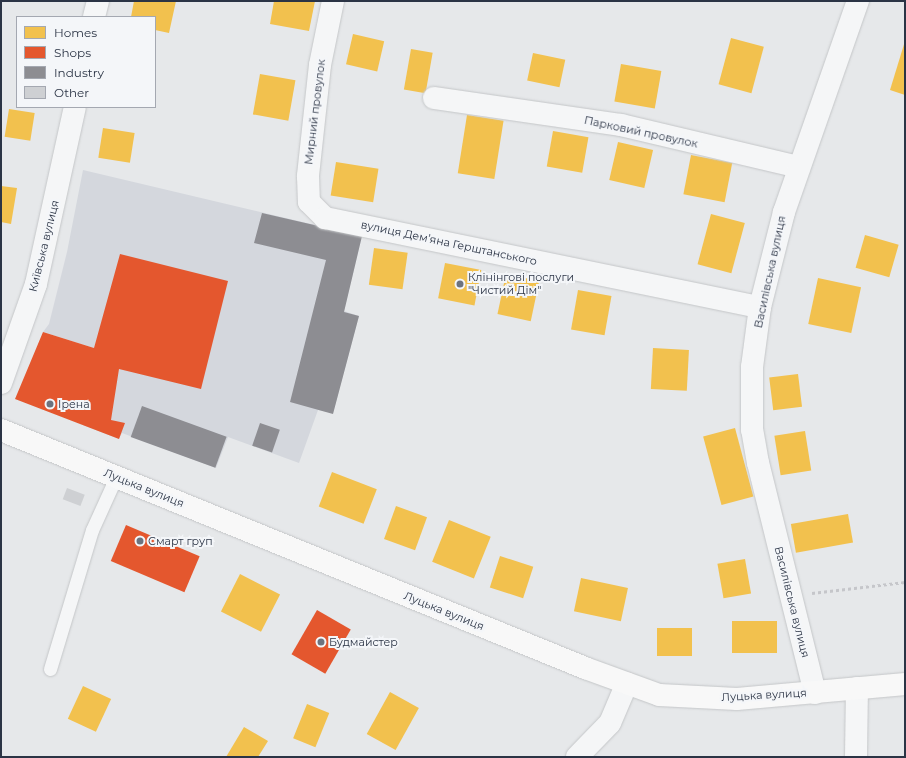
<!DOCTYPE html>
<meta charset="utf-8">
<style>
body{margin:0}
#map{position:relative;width:906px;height:758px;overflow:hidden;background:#e6e8ea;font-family:Montserrat,sans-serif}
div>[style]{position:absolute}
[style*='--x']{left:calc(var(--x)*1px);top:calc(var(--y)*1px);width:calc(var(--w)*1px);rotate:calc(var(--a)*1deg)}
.built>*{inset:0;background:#d4d7dd}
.homes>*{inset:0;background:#f2c14e;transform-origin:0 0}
.shops>*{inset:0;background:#e4572e;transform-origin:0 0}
.industry>*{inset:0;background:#8d8d92;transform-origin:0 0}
.building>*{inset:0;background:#ced0d3;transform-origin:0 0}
.path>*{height:2.5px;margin-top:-1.25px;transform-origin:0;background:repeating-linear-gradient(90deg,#c5c6ca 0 3px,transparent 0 6px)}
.roads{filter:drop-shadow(0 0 1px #c4c6c8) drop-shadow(0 0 1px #c4c6c8)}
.service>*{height:13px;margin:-6.5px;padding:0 6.5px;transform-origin:6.5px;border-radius:6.5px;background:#f5f6f7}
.minor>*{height:22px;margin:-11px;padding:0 11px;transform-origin:11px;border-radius:11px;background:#f5f6f7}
.tertiary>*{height:22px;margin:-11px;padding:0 11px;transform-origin:11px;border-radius:11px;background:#f5f6f7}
.primary>*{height:22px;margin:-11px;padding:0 11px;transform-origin:11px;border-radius:11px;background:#f8f8f8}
.dots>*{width:11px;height:11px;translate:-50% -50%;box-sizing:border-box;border:2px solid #f4f6f9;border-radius:50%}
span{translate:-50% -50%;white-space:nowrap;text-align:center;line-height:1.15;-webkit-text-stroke:4px #f4f6f9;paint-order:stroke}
.street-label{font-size:11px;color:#2b3445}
.poi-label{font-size:11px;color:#2b3445}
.left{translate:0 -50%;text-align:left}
.frame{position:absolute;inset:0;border:2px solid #2b3445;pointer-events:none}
.legend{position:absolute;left:16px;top:16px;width:140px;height:92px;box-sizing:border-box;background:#f4f6f9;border:1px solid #a4a8b1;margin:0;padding:5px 7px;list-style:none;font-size:12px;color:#2b3445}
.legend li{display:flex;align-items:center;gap:8px;height:20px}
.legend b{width:20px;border:1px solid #a4a8b1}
</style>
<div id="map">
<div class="built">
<div style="clip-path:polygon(83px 170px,362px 236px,344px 311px,359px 316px,333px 413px,318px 410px,299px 463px,228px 437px,216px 468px,122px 433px,119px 439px,83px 425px,94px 348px,43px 332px,49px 324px,67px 252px)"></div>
</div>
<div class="homes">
<div style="clip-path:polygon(134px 1px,176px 1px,169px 33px,155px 30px,155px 17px,131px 17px)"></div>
<div style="clip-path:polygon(274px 1px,315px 1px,309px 31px,270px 24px)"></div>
<div style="left:353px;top:34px;width:32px;height:31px;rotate:13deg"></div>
<div style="left:731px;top:38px;width:34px;height:48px;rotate:15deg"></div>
<div style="clip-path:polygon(905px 41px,905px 95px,890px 90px)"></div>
<div style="left:411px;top:49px;width:22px;height:41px;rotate:10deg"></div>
<div style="left:533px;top:53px;width:33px;height:28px;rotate:12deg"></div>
<div style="left:621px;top:64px;width:41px;height:38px;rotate:10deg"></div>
<div style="left:260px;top:74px;width:36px;height:41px;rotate:10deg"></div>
<div style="left:9px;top:109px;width:26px;height:28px;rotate:9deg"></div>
<div style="left:467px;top:115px;width:37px;height:59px;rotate:9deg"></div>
<div style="left:103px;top:128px;width:32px;height:30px;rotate:9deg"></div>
<div style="left:553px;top:131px;width:36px;height:36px;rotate:10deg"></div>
<div style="left:618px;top:142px;width:36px;height:39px;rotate:13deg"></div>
<div style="left:691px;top:155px;width:42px;height:40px;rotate:11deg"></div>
<div style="left:336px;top:162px;width:43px;height:34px;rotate:9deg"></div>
<div style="clip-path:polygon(1px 186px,17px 188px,11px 224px,1px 222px)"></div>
<div style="left:711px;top:214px;width:35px;height:52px;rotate:15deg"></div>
<div style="left:865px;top:235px;width:35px;height:34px;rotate:16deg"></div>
<div style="left:374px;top:248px;width:34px;height:37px;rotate:8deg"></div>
<div style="left:445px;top:263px;width:37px;height:36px;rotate:11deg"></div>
<div style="left:506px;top:274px;width:34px;height:41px;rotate:12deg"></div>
<div style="left:818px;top:278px;width:44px;height:47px;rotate:12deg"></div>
<div style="left:578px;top:290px;width:34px;height:40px;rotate:10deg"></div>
<div style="left:653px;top:348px;width:36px;height:41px;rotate:3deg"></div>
<div style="left:798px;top:374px;width:33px;height:29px;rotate:83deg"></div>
<div style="left:735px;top:428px;width:71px;height:33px;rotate:75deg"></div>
<div style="left:805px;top:431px;width:40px;height:31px;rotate:81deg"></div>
<div style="left:332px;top:472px;width:48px;height:37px;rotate:21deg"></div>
<div style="left:396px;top:506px;width:33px;height:35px;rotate:20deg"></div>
<div style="left:848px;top:514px;width:29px;height:58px;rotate:80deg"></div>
<div style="left:449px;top:520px;width:45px;height:45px;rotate:22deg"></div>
<div style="left:500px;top:556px;width:35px;height:33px;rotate:18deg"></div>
<div style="left:745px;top:559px;width:35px;height:28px;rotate:80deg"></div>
<div style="left:240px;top:574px;width:45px;height:42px;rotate:27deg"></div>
<div style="left:581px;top:578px;width:48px;height:34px;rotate:12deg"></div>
<div style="left:777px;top:621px;width:32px;height:45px;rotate:90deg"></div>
<div style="left:657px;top:628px;width:35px;height:28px"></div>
<div style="left:83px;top:686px;width:31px;height:36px;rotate:25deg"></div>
<div style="left:390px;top:692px;width:33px;height:48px;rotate:29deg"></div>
<div style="left:307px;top:704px;width:24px;height:37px;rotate:22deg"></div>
<div style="clip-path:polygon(244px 727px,268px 741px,258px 757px,226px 757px)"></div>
</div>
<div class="shops">
<div style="clip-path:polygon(120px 254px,228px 281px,201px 389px,119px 369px,111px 420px,125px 423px,119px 439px,15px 399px,43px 332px,94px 348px)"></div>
<div style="left:126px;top:525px;width:80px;height:39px;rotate:23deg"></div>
<div style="left:317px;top:610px;width:39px;height:51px;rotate:30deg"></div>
</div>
<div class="industry">
<div style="clip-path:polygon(262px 213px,362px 236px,344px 312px,359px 316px,333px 414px,290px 402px,326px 260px,254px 243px)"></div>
<div style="left:142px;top:406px;width:90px;height:33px;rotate:20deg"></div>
<div style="left:260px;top:423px;width:21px;height:24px;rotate:19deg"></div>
</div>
<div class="building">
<div style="left:67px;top:488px;width:19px;height:12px;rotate:21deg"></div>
</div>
<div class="path">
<div style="--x:812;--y:593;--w:94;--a:-6.7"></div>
</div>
<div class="roads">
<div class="service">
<div style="--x:50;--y:669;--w:145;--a:-73.2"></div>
<div style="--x:92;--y:530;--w:58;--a:-65.6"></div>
</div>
<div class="minor">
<div style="--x:333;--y:1;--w:65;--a:101.5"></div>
<div style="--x:320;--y:65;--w:112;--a:96.2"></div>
<div style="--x:308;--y:176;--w:26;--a:88"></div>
<div style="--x:309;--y:202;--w:23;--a:45"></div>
<div style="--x:325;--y:218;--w:444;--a:11.6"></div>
<div style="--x:94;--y:17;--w:16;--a:-76"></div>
<div style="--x:434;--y:98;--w:189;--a:8.2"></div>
<div style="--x:621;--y:125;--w:183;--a:13.3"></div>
<div style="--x:1;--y:383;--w:105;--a:-70.5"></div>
<div style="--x:36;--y:284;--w:181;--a:-77.6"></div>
<div style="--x:815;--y:693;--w:237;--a:-103.9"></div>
<div style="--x:758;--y:463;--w:34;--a:-100"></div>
<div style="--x:752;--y:430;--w:63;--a:-90"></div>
<div style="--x:752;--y:367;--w:61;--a:-82.4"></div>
<div style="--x:760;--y:307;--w:98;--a:-75.8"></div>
<div style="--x:784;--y:212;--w:224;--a:-70.7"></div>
<div style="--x:856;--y:757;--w:69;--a:-89.2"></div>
</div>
<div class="tertiary">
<div style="--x:577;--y:757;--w:47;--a:-45.9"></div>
<div style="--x:610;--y:723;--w:43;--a:-67"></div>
</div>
<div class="primary">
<div style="--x:1;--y:430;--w:631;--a:22.17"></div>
<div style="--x:585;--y:668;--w:79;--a:20"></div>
<div style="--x:659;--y:695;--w:78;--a:2.9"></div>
<div style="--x:737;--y:699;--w:169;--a:-5.1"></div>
</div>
</div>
<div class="dots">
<div style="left:460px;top:284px;background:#6c737f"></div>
<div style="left:50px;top:404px;background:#6c737f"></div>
<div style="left:140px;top:541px;background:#6c737f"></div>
<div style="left:321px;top:642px;background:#6c737f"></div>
</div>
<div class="street-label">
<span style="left:315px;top:112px;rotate:-83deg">Мирний провулок</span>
<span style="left:641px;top:132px;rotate:12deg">Парковий провулок</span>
<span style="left:449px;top:243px;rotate:12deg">вулиця Демʼяна Герштанського</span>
<span style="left:44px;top:246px;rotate:-76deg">Київська вулиця</span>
<span style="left:770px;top:272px;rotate:-78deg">Василівська вулиця</span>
<span style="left:144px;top:488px;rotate:22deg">Луцька вулиця</span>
<span style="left:792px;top:602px;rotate:76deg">Василівська вулиця</span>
<span style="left:444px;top:611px;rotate:22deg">Луцька вулиця</span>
<span style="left:764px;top:695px;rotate:-3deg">Луцька вулиця</span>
</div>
<div class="poi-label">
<span class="left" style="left:468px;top:284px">Клінінгові послуги<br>"Чистий Дім"</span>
<span class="left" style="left:58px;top:404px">Ірена</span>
<span class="left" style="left:148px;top:541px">Смарт груп</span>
<span class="left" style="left:329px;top:642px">Будмайстер</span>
</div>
<div class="frame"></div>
<ul class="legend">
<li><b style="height:11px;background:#f2c14e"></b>Homes</li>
<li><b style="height:11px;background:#e4572e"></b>Shops</li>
<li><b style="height:11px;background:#8d8d92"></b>Industry</li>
<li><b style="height:11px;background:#ced0d3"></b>Other</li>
</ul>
</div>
